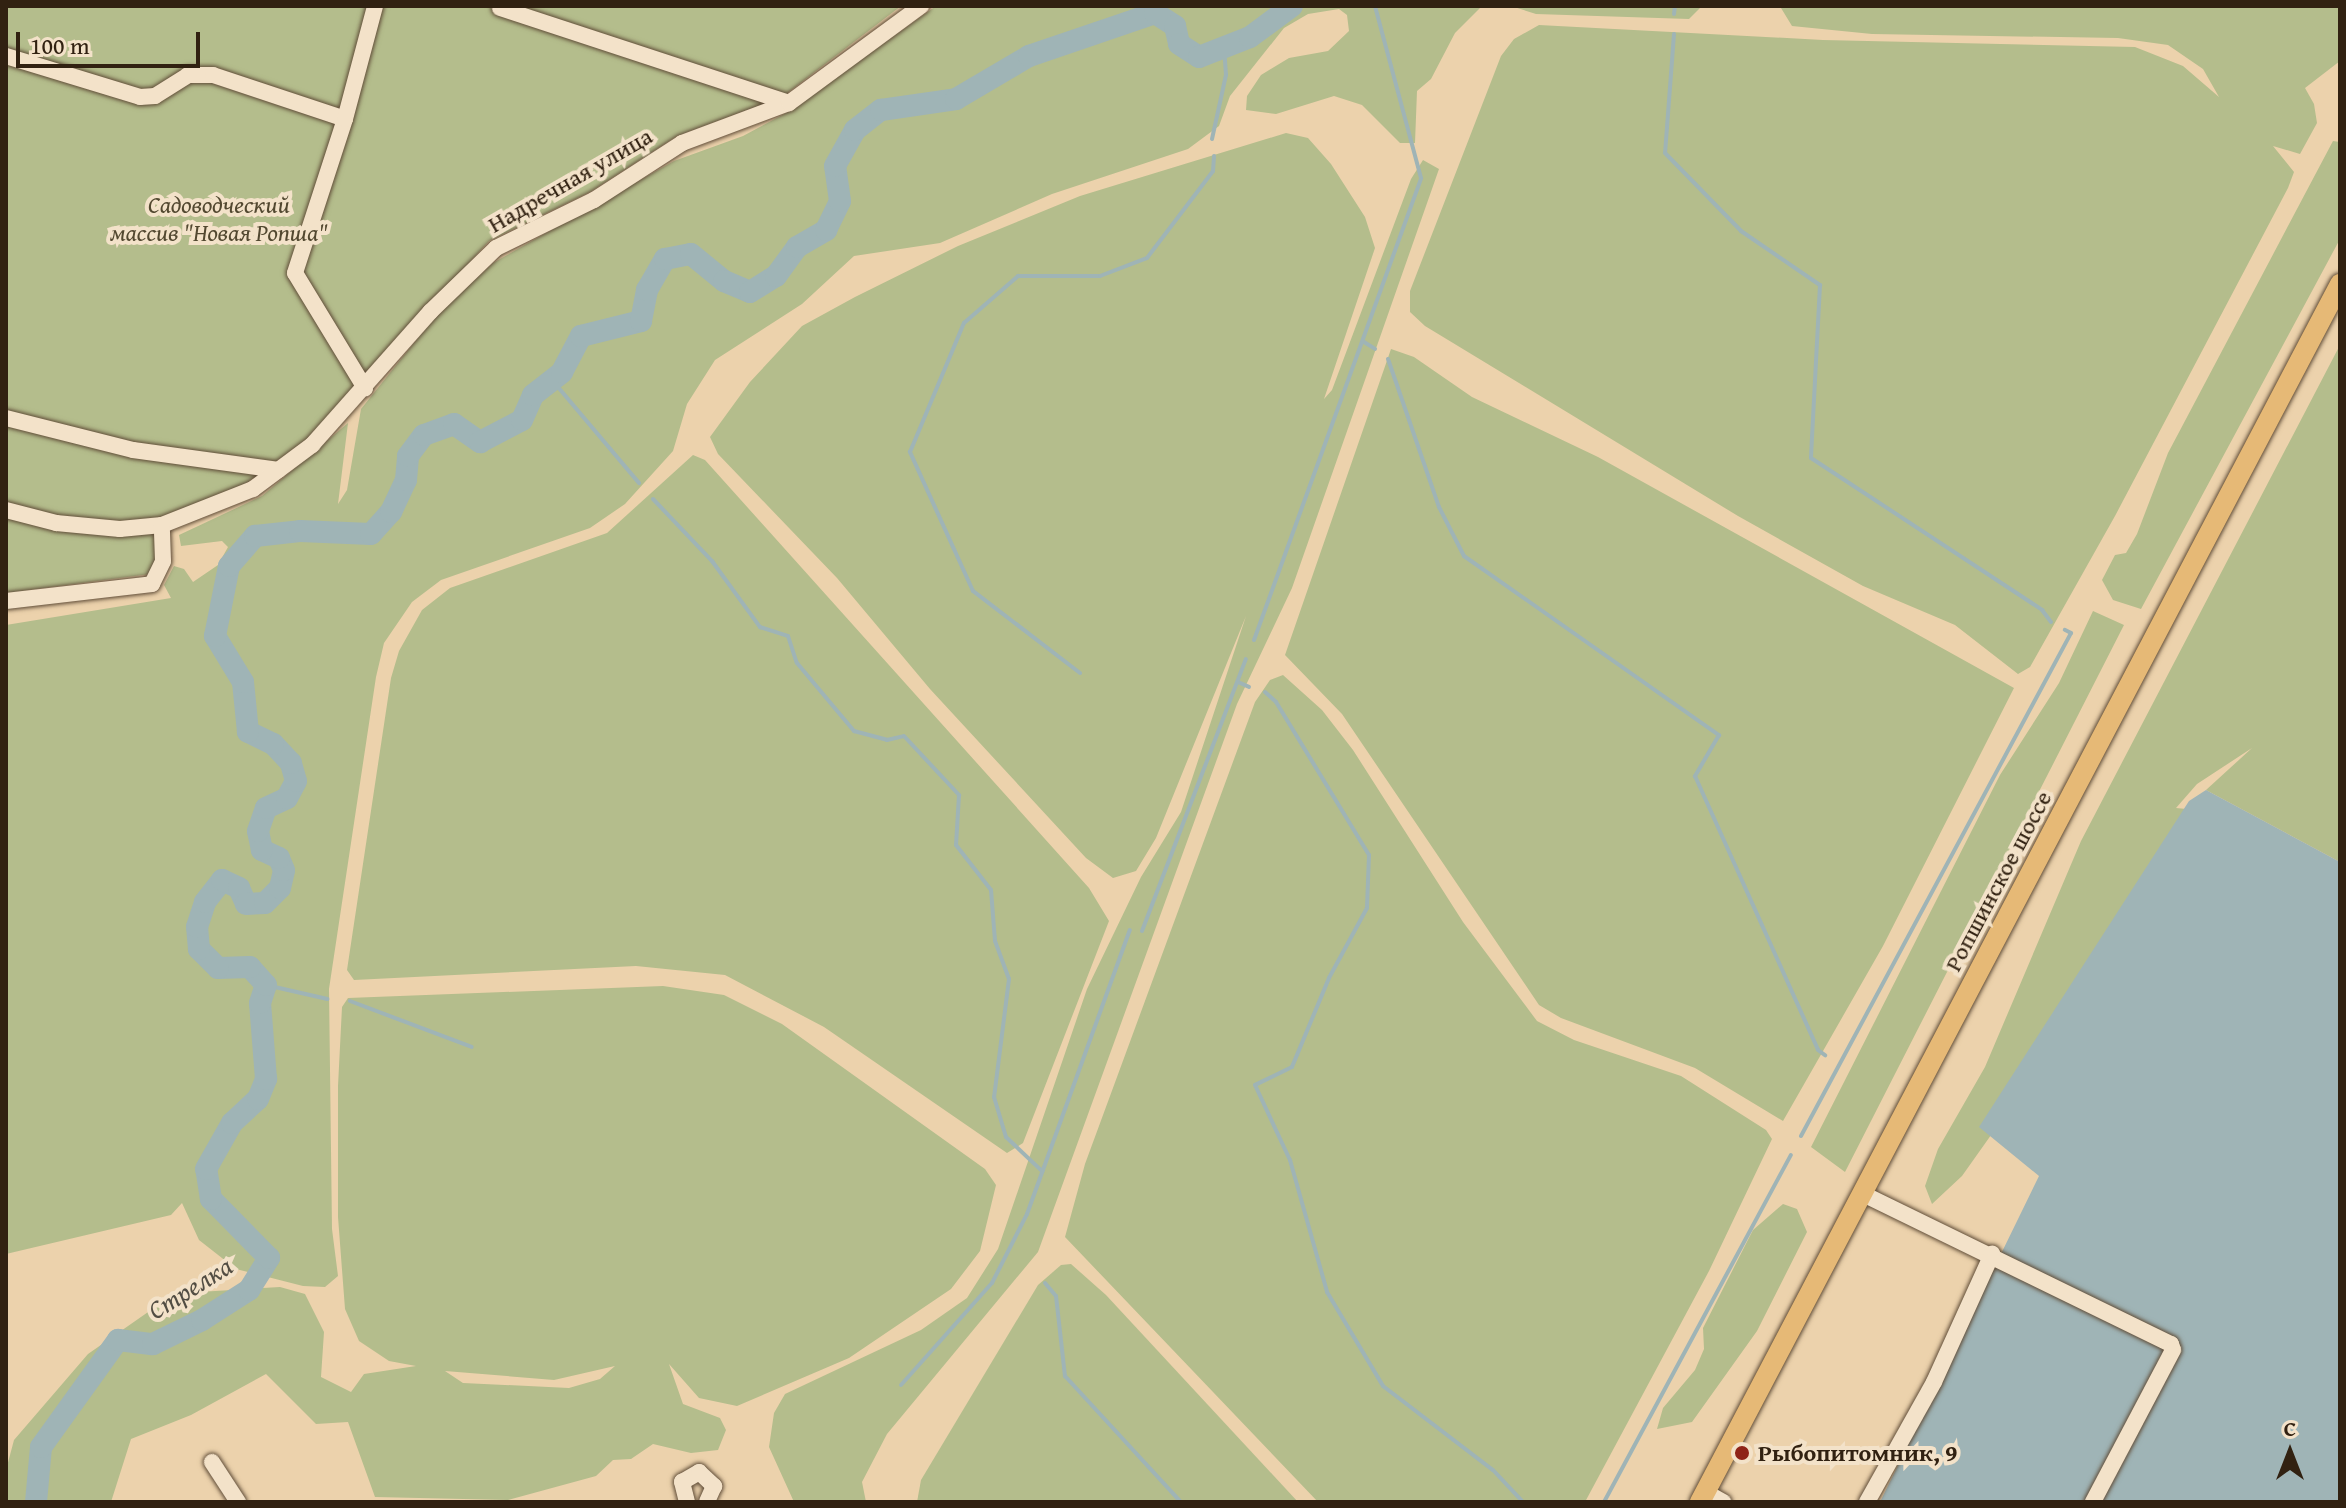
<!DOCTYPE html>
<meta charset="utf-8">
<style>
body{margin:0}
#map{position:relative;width:2346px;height:1508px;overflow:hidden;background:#ecd2ac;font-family:"Gentium Book Plus",serif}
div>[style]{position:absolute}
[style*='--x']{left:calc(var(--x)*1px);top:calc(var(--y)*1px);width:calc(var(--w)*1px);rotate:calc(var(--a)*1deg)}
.green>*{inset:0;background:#b4bd8c}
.water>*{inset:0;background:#9fb4b6}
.stream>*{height:4px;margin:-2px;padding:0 2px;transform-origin:2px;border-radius:2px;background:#9fb4b6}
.river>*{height:22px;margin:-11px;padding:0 11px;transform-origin:11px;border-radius:11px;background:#9fb4b6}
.roads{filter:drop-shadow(0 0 2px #604d38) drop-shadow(0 0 2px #604d38)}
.minor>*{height:16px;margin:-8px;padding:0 8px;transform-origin:8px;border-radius:8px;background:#f3e2c9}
.major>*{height:20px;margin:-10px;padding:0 10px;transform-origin:10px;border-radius:10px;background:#e6b976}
.dots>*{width:22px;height:22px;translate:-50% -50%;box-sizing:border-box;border:4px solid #f3e2c9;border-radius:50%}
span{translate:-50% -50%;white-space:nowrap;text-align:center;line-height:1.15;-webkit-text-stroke:8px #f3e2c9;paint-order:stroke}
.street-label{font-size:24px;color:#312111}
.park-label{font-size:24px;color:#524830;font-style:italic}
.poi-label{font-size:24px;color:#312111;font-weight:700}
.left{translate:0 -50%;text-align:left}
.water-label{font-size:26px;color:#524d43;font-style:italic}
.frame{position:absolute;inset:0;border:8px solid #312111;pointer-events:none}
.north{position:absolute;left:2250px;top:1412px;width:80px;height:80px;-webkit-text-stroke:6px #f3e2c9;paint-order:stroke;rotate:0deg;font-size:22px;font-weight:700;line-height:32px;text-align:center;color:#312111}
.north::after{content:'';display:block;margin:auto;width:28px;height:36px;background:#312111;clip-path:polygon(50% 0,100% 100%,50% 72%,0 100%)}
.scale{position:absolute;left:16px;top:32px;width:184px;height:36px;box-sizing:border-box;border:4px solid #312111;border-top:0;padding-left:10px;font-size:24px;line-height:28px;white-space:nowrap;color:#312111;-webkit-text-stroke:6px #f3e2c9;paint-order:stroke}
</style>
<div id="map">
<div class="green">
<div style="clip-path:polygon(6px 6px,901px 6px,782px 97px,677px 136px,590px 192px,489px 241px,307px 439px,248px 482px,172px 522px,150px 574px,6px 593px)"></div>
<div style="clip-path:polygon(936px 6px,1481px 7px,1455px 33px,1431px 79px,1417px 91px,1415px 143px,1400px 143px,1362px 105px,1334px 96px,1276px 114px,1246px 110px,1247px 96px,1261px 75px,1289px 58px,1328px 51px,1349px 31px,1347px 15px,1339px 9px,1308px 14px,1284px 28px,1230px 96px,1219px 126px,1188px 149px,1052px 194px,940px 243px,854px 256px,802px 304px,715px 360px,687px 404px,673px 451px,625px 504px,590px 528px,441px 580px,412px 602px,384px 643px,376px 677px,329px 989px,332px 1229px,338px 1276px,325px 1287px,303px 1286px,236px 1269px,199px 1240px,182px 1203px,171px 1215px,6px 1254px,6px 625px,171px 598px,164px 585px,174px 566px,184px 569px,193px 582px,218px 565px,228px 547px,222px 541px,181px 546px,179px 535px,262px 496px,348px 423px,338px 504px,347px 490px,361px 409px,434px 318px,493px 263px,674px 161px,743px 136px,788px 112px)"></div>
<div style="clip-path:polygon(1511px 6px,1702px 6px,1689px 19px,1536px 14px)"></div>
<div style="clip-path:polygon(1752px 6px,2340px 6px,2340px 61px,2305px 88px,2314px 104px,2317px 123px,2300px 154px,2273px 146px,2294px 172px,2288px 188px,2115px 516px,2030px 667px,2018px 674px,1955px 625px,1863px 586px,1738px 516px,1425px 326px,1410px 312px,1410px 291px,1501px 56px,1514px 39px,1539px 25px,1823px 40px,2135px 47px,2183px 66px,2219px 97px,2203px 69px,2168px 45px,2118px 38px,1872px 34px,1792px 26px,1781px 8px)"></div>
<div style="clip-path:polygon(1286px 133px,1308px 138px,1331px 164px,1365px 217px,1375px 248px,1324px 399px,1332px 390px,1411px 179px,1423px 160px,1439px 169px,1292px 588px,1237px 704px,1038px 1252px,887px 1434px,862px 1482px,866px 1502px,794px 1502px,769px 1447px,774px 1413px,785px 1394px,921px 1330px,967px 1298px,998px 1249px,1087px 989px,1141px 877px,1181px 812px,1246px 616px,1156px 838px,1136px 871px,1113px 878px,1086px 858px,930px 689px,837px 578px,718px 454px,710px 437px,750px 382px,802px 326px,855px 297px,958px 246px,1080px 196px)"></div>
<div style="clip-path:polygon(2333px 141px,2340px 142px,2340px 239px,2141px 609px,2113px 600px,2102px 580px,2115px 555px,2126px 553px,2137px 534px,2168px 453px)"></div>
<div style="clip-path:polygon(2340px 345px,2340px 862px,2206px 790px,2252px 748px,2197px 784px,2176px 808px,2197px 810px,2001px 1121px,1962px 1176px,1932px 1204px,1925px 1186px,1938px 1149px,1985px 1067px,2081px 841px)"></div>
<div style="clip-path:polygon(1391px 349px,1414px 357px,1472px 397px,1598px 457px,2014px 688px,1883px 946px,1783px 1121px,1695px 1068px,1561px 1018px,1539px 1005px,1342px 714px,1285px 655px)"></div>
<div style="clip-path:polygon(693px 455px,705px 460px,1089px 888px,1109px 921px,1023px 1143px,1007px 1153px,824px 1027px,725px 975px,636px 966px,354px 980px,347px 970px,391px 678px,399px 651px,422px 610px,450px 588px,607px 533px)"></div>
<div style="clip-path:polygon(2093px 611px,2124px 625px,1845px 1172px,1811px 1147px,2000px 775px,2059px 683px)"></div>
<div style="clip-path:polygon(1283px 675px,1322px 710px,1353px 750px,1463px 922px,1537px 1021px,1574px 1040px,1681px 1076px,1766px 1130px,1772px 1139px,1709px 1271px,1585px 1502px,1318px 1502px,1065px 1237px,1085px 1164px,1255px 702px,1270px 680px)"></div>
<div style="clip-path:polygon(evenodd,663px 986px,724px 995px,782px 1024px,985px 1169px,996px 1185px,980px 1251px,951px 1289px,849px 1358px,737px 1406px,699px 1398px,669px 1364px,683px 1404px,720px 1418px,726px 1430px,718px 1450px,691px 1453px,653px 1444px,631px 1459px,613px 1460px,596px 1476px,508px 1500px,375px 1497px,348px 1422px,316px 1424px,266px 1374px,191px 1415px,131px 1439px,111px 1502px,6px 1502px,6px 1470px,14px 1440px,88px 1354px,161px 1303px,199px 1292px,280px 1287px,305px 1294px,324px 1332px,321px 1377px,351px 1392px,364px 1374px,416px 1366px,389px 1361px,359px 1341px,345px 1309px,338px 1217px,338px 1086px,342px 1007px,348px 998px,663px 986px,615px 1366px,600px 1379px,569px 1388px,463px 1383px,445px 1371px,554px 1380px,615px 1366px)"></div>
<div style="clip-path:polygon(1783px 1204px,1797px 1209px,1807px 1232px,1757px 1331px,1692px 1422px,1657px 1429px,1663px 1408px,1695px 1370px,1704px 1349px,1703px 1328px,1753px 1230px)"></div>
<div style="clip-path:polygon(1071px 1264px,1106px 1295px,1298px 1502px,917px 1502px,921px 1480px,1038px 1285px,1061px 1265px)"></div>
</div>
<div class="water">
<div style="clip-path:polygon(2206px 790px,2340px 862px,2340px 1502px,1880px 1502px,2039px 1176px,1979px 1127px,2189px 801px)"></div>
</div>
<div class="stream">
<div style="--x:1674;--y:14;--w:8;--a:-83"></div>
<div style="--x:1674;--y:34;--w:119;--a:94.3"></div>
<div style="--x:1665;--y:153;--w:109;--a:45.7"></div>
<div style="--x:1741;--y:231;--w:96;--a:34.4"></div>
<div style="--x:1820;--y:285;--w:173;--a:93"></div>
<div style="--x:1811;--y:458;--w:277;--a:33.3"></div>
<div style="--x:2042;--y:610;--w:15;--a:53"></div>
<div style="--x:1212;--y:139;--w:66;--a:-77.7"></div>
<div style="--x:1226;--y:75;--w:26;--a:-94"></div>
<div style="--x:1364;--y:342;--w:13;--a:32"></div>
<div style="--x:1388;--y:359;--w:157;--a:71"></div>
<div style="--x:1439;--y:507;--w:55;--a:63"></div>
<div style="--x:1464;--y:556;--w:312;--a:35.1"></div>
<div style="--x:1719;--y:735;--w:48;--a:120.3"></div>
<div style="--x:1695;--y:776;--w:300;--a:65.8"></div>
<div style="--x:1818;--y:1050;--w:9;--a:36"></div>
<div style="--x:552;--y:380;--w:135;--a:49.8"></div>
<div style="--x:653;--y:499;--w:86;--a:46.4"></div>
<div style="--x:712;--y:561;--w:82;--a:54"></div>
<div style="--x:760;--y:627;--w:29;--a:18"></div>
<div style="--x:788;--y:636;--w:28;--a:72"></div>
<div style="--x:797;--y:663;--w:89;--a:50"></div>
<div style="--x:854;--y:731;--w:34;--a:15"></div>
<div style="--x:887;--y:740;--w:17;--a:-13"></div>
<div style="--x:904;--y:736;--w:81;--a:47"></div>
<div style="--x:959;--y:795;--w:50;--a:93.4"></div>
<div style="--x:956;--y:845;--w:57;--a:52.1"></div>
<div style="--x:991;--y:890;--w:51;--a:85.5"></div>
<div style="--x:995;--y:941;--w:40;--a:69.8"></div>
<div style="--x:1009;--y:979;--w:119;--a:97.2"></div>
<div style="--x:994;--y:1097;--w:42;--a:73.3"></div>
<div style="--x:1006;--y:1137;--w:50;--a:43.4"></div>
<div style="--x:1254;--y:640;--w:491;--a:-70.1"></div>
<div style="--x:1421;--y:178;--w:178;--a:-105"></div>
<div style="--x:1080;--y:673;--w:135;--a:-142.5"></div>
<div style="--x:973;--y:591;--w:153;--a:-114.4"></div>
<div style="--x:910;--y:452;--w:140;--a:-67.3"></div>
<div style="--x:964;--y:323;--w:72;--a:-41"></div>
<div style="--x:1018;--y:276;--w:82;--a:0"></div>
<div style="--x:1100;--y:276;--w:50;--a:-21"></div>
<div style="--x:1147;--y:258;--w:109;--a:-52.8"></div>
<div style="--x:1213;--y:171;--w:15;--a:-86"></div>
<div style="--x:1238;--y:682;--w:12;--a:24"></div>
<div style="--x:1265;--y:692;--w:15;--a:42"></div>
<div style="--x:1276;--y:702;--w:179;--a:58.7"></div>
<div style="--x:1369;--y:855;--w:53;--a:92.2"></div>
<div style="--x:1367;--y:908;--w:80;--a:118.5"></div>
<div style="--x:1329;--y:978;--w:96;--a:112.6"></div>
<div style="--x:1292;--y:1067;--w:41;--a:154.1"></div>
<div style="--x:1255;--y:1085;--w:83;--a:65"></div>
<div style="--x:1290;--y:1160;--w:137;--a:74.3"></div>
<div style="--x:1327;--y:1292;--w:109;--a:59.2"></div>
<div style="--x:1383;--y:1386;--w:138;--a:37.4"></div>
<div style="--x:1493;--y:1470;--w:44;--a:46.8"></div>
<div style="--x:1142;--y:931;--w:291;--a:-69.1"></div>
<div style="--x:266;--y:985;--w:63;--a:12.9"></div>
<div style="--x:350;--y:1001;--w:130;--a:20.7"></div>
<div style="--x:1801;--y:1136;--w:571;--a:-61.77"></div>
<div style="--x:2071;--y:633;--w:7;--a:-153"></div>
<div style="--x:1045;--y:1283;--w:17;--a:50"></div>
<div style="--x:1056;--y:1296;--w:81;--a:83.6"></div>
<div style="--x:1065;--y:1376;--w:171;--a:47.4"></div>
<div style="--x:901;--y:1385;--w:137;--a:-48.3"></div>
<div style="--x:992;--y:1283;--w:77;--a:-63.1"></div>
<div style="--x:1027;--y:1214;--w:302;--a:-70.1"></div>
<div style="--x:1604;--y:1502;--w:394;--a:-61.7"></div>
</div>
<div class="river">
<div style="--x:36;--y:1502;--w:55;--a:-84.8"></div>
<div style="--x:41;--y:1447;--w:132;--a:-54.3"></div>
<div style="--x:118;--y:1340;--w:35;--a:7"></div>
<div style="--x:153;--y:1344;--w:55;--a:-26.1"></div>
<div style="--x:202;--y:1320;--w:56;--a:-32.6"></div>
<div style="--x:249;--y:1290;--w:38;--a:-58"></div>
<div style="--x:269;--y:1258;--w:83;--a:-134.5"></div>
<div style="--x:211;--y:1199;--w:30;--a:-99"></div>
<div style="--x:206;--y:1169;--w:53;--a:-60.5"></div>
<div style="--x:232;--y:1123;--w:35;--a:-43"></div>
<div style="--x:258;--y:1099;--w:22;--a:-68"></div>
<div style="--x:266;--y:1079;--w:76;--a:-94.5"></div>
<div style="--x:260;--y:1003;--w:19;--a:-72"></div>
<div style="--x:266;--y:985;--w:24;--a:-132"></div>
<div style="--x:250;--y:967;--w:32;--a:178"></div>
<div style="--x:218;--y:968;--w:27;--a:-135"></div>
<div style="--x:199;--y:949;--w:22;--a:-95"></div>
<div style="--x:197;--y:927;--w:26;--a:-72"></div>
<div style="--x:205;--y:902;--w:28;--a:-52"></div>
<div style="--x:222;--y:880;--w:19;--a:25"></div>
<div style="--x:239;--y:888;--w:17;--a:66"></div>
<div style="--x:246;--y:904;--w:19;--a:-3"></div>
<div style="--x:265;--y:903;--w:21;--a:-45"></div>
<div style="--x:280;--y:888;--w:18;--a:-77"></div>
<div style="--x:284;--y:870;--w:13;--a:-113"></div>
<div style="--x:279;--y:858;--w:19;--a:-155"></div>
<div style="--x:262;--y:850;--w:19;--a:-102"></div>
<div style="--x:258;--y:831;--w:24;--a:-71"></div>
<div style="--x:266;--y:808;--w:23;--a:-25"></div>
<div style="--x:287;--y:798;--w:19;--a:-62"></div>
<div style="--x:296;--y:781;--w:19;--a:-106"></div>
<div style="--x:291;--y:763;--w:26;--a:-133"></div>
<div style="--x:273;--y:744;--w:28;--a:-154"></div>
<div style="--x:248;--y:732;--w:50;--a:-95.7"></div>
<div style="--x:243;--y:682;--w:54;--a:-121.3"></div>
<div style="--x:215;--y:636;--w:71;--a:-78.7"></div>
<div style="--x:229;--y:566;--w:40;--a:-49"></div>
<div style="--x:255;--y:536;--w:45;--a:-6.3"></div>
<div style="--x:300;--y:531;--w:71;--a:2.4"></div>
<div style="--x:371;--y:534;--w:30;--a:-48"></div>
<div style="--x:391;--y:512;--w:35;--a:-65"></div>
<div style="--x:406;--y:480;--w:24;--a:-85"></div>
<div style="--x:408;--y:456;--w:26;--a:-53"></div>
<div style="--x:424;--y:435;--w:32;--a:-20"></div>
<div style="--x:454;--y:424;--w:32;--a:35"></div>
<div style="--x:480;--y:442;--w:47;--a:-27.6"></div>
<div style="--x:522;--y:420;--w:27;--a:-66"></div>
<div style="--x:533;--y:395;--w:37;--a:-38"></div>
<div style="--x:562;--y:372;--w:41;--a:-62.2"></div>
<div style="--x:581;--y:336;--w:62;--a:-14"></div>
<div style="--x:641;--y:321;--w:32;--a:-79"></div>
<div style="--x:647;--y:290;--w:36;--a:-60"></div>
<div style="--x:665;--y:259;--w:26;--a:-11"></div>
<div style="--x:691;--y:254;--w:43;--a:39.3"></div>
<div style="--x:724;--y:281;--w:28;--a:23"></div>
<div style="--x:750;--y:292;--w:31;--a:-32"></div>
<div style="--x:776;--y:276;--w:36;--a:-54"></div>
<div style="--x:797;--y:247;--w:34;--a:-30"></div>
<div style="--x:826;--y:230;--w:32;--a:-64"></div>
<div style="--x:840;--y:201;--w:35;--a:-98"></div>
<div style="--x:835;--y:166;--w:41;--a:-60.9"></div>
<div style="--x:855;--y:130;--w:33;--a:-38"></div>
<div style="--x:881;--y:110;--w:76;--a:-8.3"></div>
<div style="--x:956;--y:99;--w:85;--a:-30.5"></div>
<div style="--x:1029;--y:56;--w:133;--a:-18.8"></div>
<div style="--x:1155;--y:13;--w:24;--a:33"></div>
<div style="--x:1175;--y:26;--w:18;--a:77"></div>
<div style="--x:1179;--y:44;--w:24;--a:33"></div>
<div style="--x:1199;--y:57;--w:55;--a:-21.4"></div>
<div style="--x:1250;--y:37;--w:52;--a:-36.4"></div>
</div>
<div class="roads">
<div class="minor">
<div style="--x:500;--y:8;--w:304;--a:18.2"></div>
<div style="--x:6;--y:56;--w:140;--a:17"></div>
<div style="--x:140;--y:97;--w:15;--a:-4"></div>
<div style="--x:155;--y:96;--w:39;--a:-32"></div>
<div style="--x:188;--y:75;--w:25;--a:0"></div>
<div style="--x:213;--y:75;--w:139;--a:18.4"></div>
<div style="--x:345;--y:119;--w:162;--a:108"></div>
<div style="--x:295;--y:273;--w:135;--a:58.7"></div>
<div style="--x:345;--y:119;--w:117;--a:-75.1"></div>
<div style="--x:6;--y:418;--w:131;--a:14.1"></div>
<div style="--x:133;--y:450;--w:147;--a:7.8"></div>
<div style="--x:6;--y:510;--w:52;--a:14.6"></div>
<div style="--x:56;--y:523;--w:64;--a:5.4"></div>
<div style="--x:120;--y:529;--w:42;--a:-5.4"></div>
<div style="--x:162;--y:525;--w:98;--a:-21.6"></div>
<div style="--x:253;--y:489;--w:74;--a:-36.7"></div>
<div style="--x:312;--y:445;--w:178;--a:-48.4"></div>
<div style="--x:430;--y:312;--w:92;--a:-44.1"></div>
<div style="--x:496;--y:248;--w:109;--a:-26.1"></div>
<div style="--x:594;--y:200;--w:105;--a:-32.9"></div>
<div style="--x:682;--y:143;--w:114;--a:-20.5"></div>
<div style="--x:789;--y:103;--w:164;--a:-36.3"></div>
<div style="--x:6;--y:601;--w:147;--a:-6.6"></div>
<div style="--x:152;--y:584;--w:25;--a:-64"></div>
<div style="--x:163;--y:561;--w:36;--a:-92"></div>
<div style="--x:1861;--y:1193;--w:345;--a:26"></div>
<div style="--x:2171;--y:1344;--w:6;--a:72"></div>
<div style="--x:2173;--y:1350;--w:172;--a:117.8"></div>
<div style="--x:212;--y:1462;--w:48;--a:57"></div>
<div style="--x:1705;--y:1492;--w:21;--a:29"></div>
<div style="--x:687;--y:1502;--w:21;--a:-104"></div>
<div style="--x:682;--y:1482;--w:20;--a:-30"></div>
<div style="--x:699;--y:1472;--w:21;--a:43"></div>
<div style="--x:714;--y:1486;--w:17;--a:114"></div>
<div style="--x:1867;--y:1502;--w:137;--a:-60.8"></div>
<div style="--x:1934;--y:1382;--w:141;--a:-65.6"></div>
</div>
<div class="major">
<div style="--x:1700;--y:1502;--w:1376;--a:-62.28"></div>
</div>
</div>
<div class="dots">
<div style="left:1742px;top:1453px;background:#8f2418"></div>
</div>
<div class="street-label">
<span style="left:570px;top:180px;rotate:-30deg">Надречная улица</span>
<span style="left:1998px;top:881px;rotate:-62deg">Ропшинское шоссе</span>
</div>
<div class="park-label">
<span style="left:219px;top:219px">Садоводческий<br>массив "Новая Ропша"</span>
</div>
<div class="poi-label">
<span class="left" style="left:1758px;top:1453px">Рыбопитомник, 9</span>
</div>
<div class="water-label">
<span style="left:190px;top:1288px;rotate:-32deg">Стрелка</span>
</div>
<div class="frame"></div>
<div class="north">С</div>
<div class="scale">100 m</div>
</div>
